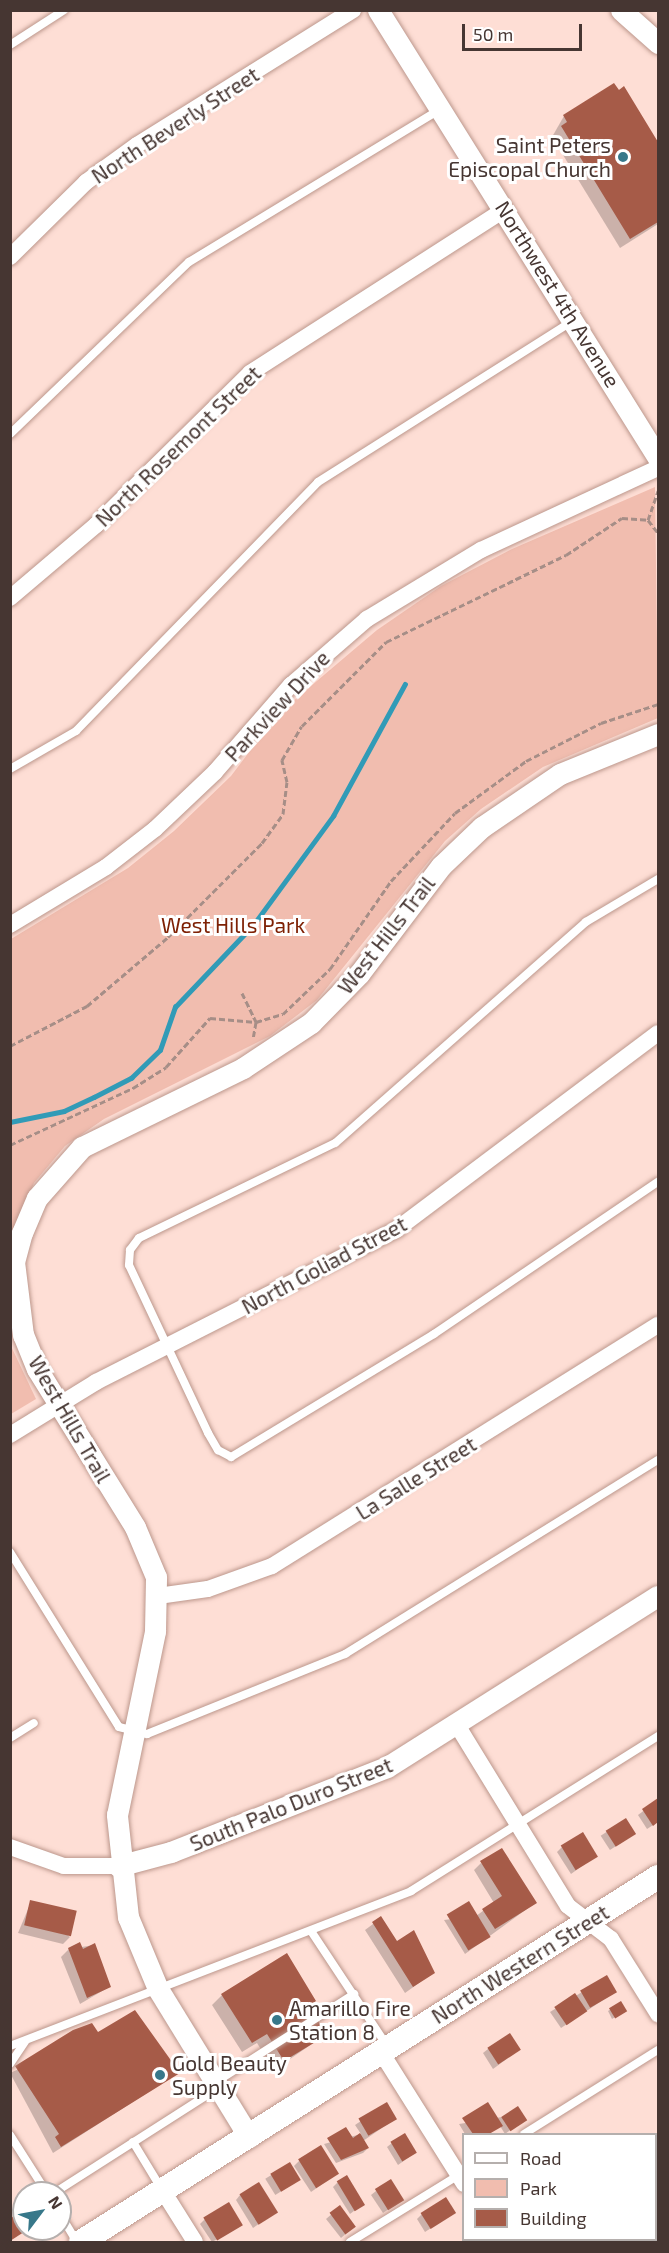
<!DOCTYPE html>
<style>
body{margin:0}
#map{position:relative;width:669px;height:2253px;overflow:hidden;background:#feded5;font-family:"Exo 2",sans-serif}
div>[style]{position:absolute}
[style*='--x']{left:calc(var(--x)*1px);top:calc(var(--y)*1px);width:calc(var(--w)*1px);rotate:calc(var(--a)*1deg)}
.green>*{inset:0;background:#f1bdaf}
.shadow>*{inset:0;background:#0003;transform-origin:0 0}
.stream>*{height:4.5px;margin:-2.25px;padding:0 2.25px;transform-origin:2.25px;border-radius:2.25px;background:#319bb7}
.building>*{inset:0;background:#a65b48;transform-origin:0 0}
.path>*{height:3px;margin-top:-1.5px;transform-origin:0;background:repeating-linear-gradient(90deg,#a68e87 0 6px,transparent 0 9px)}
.roads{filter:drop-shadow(0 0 2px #bc978c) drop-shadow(0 0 2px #bc978c)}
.service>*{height:8px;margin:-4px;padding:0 4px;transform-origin:4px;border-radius:4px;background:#fff}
.minor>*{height:16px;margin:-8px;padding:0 8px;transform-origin:8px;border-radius:8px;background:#fff}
.tertiary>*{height:21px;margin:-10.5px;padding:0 10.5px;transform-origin:10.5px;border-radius:10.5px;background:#fff}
.secondary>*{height:24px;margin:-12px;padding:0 12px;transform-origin:12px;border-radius:12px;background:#fff}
.dots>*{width:16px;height:16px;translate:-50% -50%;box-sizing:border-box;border:3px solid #fff;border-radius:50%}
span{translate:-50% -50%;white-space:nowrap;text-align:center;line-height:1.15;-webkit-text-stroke:6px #fff;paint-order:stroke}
.street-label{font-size:21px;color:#463632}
.poi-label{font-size:21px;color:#463632}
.right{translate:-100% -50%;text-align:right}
.left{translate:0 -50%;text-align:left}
.park-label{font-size:21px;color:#7e2105}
.frame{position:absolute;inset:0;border:12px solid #463632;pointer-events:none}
.legend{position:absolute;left:462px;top:2133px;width:195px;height:108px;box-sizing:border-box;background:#fff;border:2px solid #b5afad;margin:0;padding:8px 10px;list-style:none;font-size:18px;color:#463632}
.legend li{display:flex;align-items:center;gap:12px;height:30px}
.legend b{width:30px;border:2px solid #b5afad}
.north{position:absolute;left:12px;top:2181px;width:60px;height:60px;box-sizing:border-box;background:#fff;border:2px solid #b5afad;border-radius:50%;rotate:58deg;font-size:16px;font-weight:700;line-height:24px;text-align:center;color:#463632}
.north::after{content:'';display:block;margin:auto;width:21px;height:27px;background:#37788a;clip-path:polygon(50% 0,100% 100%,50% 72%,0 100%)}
.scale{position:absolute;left:462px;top:24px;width:120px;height:27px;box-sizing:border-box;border:3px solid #463632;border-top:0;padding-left:8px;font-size:18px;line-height:21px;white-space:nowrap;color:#463632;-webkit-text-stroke:4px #fff;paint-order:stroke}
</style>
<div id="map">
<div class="green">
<div style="clip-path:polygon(655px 487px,658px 718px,543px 767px,481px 809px,445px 841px,317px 1000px,270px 1036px,104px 1119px,65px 1146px,34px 1183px,11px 1237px,11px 939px,128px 868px,174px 831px,231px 776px,278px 714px,377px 630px,441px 586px,512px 549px)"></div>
<div style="clip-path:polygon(10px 1344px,36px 1399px,11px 1414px,10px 1414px)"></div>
</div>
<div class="shadow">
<div style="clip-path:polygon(623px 88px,658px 145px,658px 224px,620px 248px,552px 137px,564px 116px)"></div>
<div style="clip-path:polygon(658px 1800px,658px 1822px,647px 1829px,638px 1815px)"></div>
<div style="left:625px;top:1820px;width:17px;height:29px;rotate:57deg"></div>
<div style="clip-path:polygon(562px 1847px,596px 1856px,571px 1874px,557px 1852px)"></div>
<div style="clip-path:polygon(481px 1863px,535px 1903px,465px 1954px,444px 1920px,476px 1916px,494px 1903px,474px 1870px)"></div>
<div style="clip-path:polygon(31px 1902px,70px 1937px,63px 1944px,18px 1933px)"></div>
<div style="clip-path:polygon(381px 1918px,396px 1943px,414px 1932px,433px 1973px,405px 1993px,365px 1930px)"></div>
<div style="clip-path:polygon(94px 1945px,109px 1987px,80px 2004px,61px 1957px,69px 1949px)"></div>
<div style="clip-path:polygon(582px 1992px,615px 1992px,561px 2028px,550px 2012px)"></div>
<div style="clip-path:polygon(222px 1995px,308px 2007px,325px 2035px,274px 2070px,257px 2043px,242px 2052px,212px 2005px)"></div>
<div style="clip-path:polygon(621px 2003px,623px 2012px,612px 2019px,608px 2011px)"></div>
<div style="clip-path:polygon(97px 2034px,178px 2073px,53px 2153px,10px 2073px)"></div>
<div style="clip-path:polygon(488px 2049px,519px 2050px,493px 2069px,483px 2053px)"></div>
<div style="clip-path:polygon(386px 2104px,395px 2119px,363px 2141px,368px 2148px,363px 2153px,336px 2163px,324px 2144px,361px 2134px,355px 2125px)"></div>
<div style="clip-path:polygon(502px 2117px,525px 2119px,505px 2134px,500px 2126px,489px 2134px,465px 2134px,459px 2124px)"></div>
<div style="clip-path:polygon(392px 2143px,415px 2153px,398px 2165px,387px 2147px)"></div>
<div style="clip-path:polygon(299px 2161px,337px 2174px,311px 2192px,294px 2166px)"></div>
<div style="left:289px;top:2164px;width:19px;height:28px;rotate:58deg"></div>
<div style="clip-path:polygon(338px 2182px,363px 2204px,350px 2214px,333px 2187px)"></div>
<div style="clip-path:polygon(376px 2191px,402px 2200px,383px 2213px,371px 2195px)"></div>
<div style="clip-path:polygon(240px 2195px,276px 2212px,253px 2228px,236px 2200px)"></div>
<div style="clip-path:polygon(340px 2207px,349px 2231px,341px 2238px,326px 2219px)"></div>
<div style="clip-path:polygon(454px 2213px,425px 2232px,417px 2219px,422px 2214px)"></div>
<div style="clip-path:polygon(205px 2219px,242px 2225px,212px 2242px,200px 2224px)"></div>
</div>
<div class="stream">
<div style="--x:10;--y:1122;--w:55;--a:-11.5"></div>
<div style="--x:64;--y:1111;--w:33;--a:-25"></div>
<div style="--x:94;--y:1097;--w:42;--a:-27.2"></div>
<div style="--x:131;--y:1078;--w:40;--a:-44"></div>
<div style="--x:160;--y:1050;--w:46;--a:-70.8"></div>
<div style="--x:175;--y:1007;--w:115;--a:-46.4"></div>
<div style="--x:254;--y:924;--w:134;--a:-53.8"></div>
<div style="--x:333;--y:816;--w:150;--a:-61.4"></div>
</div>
<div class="building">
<div style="clip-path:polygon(614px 83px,619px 90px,624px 86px,658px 142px,658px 222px,630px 239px,561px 126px,567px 122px,563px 115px)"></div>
<div style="clip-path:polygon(658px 1798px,658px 1822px,653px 1826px,642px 1809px)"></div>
<div style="left:626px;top:1818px;width:19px;height:24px;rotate:58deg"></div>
<div style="left:583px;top:1832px;width:29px;height:26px;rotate:59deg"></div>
<div style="clip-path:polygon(502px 1848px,537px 1903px,495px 1929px,482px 1909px,502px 1896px,480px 1861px)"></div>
<div style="left:30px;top:1900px;width:48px;height:26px;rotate:13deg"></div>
<div style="left:469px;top:1901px;width:42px;height:26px;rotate:59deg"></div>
<div style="clip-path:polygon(381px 1916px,397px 1941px,414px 1930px,435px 1973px,413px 1987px,372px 1922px)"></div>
<div style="clip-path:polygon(80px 1942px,83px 1949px,95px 1943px,111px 1987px,87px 1998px,68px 1948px)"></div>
<div style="clip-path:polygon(287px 1953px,316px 2001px,309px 2006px,327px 2035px,284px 2061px,267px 2034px,252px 2043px,221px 1994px)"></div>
<div style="left:607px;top:1975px;width:20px;height:31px;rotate:60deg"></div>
<div style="left:575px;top:1993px;width:22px;height:25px;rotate:56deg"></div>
<div style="left:621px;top:2001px;width:12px;height:14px;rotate:59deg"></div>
<div style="clip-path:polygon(135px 2010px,180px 2073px,61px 2147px,55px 2137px,59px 2134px,15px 2066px,73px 2030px,92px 2023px,98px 2032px)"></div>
<div style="left:510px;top:2033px;width:20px;height:27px;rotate:57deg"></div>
<div style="left:387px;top:2102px;width:20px;height:33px;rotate:60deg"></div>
<div style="clip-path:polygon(488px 2102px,503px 2126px,489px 2134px,473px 2134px,462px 2118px)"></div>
<div style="left:518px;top:2106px;width:17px;height:20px;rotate:57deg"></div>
<div style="clip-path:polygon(346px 2127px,353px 2138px,360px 2133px,369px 2148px,341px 2160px,327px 2138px)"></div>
<div style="left:405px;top:2133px;width:23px;height:17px;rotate:59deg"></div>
<div style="left:321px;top:2145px;width:34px;height:27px;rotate:58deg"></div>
<div style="left:290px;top:2162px;width:21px;height:23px;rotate:59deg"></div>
<div style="left:347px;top:2175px;width:35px;height:12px;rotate:59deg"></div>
<div style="left:391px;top:2179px;width:25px;height:19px;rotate:58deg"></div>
<div style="left:259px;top:2182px;width:36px;height:23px;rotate:58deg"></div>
<div style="left:446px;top:2197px;width:19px;height:30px;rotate:58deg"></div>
<div style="left:229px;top:2202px;width:27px;height:30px;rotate:59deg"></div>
<div style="left:340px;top:2205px;width:27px;height:13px;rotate:54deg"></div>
<div style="clip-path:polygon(14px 2216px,24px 2232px,10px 2241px,10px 2218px)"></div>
</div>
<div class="path">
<div style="--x:648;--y:520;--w:31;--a:-71"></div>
<div style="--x:242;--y:993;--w:32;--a:64"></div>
<div style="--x:256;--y:1022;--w:17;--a:100"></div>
<div style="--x:10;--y:1046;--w:87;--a:-27.5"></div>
<div style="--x:87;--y:1006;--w:106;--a:-40.4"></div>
<div style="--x:168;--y:937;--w:133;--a:-45"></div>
<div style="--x:262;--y:843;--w:36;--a:-54"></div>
<div style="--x:283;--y:814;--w:32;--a:-83"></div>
<div style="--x:287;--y:782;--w:23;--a:-103"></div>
<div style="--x:282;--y:760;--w:39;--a:-60"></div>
<div style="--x:302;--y:726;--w:119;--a:-45"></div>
<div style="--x:386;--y:642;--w:200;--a:-25.8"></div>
<div style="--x:566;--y:555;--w:67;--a:-33.5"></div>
<div style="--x:622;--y:518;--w:26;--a:4"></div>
<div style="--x:648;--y:520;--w:16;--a:52"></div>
<div style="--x:10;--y:1145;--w:136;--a:-24.9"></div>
<div style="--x:133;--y:1088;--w:39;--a:-32"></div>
<div style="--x:166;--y:1067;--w:66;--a:-48.1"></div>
<div style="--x:210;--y:1018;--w:46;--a:5"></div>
<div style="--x:256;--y:1022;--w:28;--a:-17"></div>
<div style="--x:283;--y:1014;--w:65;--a:-43.8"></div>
<div style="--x:330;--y:969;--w:107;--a:-55.3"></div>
<div style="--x:391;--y:881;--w:93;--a:-46.7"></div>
<div style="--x:455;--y:813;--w:88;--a:-36.2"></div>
<div style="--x:526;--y:761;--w:84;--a:-26.9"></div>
<div style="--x:601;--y:723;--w:60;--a:-18.4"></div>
</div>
<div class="roads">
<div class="service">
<div style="--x:10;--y:45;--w:64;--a:-32.9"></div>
<div style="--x:10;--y:434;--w:248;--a:-43.9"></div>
<div style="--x:189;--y:262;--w:295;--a:-31.3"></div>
<div style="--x:10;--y:769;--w:76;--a:-29.9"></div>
<div style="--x:76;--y:731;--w:347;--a:-45.8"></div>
<div style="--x:318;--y:482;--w:299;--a:-32.3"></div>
<div style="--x:658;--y:879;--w:84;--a:149.2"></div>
<div style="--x:586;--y:922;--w:334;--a:138.6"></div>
<div style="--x:335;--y:1143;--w:218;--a:154.1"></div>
<div style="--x:139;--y:1238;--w:15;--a:127"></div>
<div style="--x:130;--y:1250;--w:15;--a:94"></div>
<div style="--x:129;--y:1265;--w:186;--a:64.8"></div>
<div style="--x:208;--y:1433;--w:20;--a:60"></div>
<div style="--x:218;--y:1450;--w:15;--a:28"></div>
<div style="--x:231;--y:1457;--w:237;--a:-31.2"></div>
<div style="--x:434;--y:1334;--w:271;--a:-34.2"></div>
<div style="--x:10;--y:1552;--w:206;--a:58.1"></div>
<div style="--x:119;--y:1727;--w:29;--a:14"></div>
<div style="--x:147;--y:1734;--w:214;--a:-22"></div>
<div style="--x:345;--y:1654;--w:368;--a:-31.8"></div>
<div style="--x:10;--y:1738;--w:28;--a:-32"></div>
<div style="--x:311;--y:1931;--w:138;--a:56.5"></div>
<div style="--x:10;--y:2046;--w:430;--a:-21.1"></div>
<div style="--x:411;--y:1891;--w:292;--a:-32.1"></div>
<div style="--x:10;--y:2064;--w:27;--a:-56"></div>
<div style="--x:216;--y:2082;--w:164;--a:-32.5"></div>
<div style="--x:524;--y:2134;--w:158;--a:-32.1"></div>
<div style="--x:10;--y:2135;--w:69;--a:57.5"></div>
<div style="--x:133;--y:2142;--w:54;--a:58.7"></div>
<div style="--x:54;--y:2193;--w:195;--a:-32.6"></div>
<div style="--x:60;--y:2214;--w:33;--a:59"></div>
<div style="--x:350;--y:2242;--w:128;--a:-31.6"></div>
</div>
<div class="minor">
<div style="--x:10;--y:257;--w:107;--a:-44.6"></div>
<div style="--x:86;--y:182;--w:63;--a:-36"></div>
<div style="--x:137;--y:145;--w:255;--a:-32"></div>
<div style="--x:10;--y:598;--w:113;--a:-40.3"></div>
<div style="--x:96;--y:525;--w:216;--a:-44.6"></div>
<div style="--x:250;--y:373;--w:303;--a:-32.7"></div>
<div style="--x:10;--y:925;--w:112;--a:-31.1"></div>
<div style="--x:106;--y:867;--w:62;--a:-37.8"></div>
<div style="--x:155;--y:829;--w:83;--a:-43.5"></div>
<div style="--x:215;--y:772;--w:116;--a:-48.9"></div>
<div style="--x:291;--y:685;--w:101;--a:-41"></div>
<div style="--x:367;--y:619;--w:133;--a:-31.2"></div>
<div style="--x:481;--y:550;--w:195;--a:-24.9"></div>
<div style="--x:10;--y:1435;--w:101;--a:-31.6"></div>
<div style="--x:96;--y:1382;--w:338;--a:-26.9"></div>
<div style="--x:397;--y:1229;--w:326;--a:-36.9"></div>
<div style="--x:158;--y:1596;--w:50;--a:-8"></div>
<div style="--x:208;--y:1589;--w:68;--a:-19.8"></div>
<div style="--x:272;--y:1566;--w:455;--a:-32"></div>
<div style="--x:457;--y:1725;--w:212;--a:58.5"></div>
<div style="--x:568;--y:1906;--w:54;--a:37.5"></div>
<div style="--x:611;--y:1939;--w:89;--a:57.9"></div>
<div style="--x:10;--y:1847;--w:57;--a:19.4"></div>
<div style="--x:64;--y:1866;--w:54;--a:0"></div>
<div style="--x:381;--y:2052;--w:156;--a:57.8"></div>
<div style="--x:163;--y:2191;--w:60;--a:57.9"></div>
<div style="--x:656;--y:2204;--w:3;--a:-45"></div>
<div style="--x:498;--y:2240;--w:3;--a:45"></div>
<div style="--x:594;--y:2242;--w:5;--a:-22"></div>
</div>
<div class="tertiary">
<div style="--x:378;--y:10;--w:528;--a:57.99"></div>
<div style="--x:621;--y:10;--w:50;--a:41.7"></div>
<div style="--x:118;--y:1866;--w:55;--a:-14.8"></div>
<div style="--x:171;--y:1852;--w:232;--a:-21.5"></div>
<div style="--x:387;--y:1767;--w:320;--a:-32.3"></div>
<div style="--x:249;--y:2137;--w:174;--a:-121.6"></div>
<div style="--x:158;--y:1989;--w:78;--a:-112.6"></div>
<div style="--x:128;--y:1917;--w:103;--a:-96.2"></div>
<div style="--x:117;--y:1815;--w:188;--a:-78.3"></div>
<div style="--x:155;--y:1631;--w:54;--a:-88.9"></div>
<div style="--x:156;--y:1577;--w:54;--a:-112.8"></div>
<div style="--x:135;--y:1527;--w:186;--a:-121.8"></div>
<div style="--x:37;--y:1369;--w:37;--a:-112"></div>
<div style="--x:23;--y:1335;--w:74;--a:-97"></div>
<div style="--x:14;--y:1262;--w:30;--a:-75"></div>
<div style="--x:22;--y:1233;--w:38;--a:-67"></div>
<div style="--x:37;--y:1198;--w:68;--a:-48.6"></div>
<div style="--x:82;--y:1147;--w:179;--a:-26.1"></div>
<div style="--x:243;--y:1068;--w:82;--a:-33.5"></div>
<div style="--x:311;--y:1023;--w:69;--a:-45.6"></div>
<div style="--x:359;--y:974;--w:136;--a:-52.8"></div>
<div style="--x:441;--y:866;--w:57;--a:-43.6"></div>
<div style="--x:482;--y:827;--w:94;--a:-34.2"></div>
<div style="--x:560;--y:774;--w:106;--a:-22.2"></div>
</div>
<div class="secondary">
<div style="--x:81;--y:2242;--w:683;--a:-32.32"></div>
</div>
</div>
<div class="dots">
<div style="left:623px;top:157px;background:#37788a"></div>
<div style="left:277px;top:2020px;background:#37788a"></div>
<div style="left:160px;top:2075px;background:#37788a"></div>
</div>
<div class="street-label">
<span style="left:175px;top:125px;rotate:-33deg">North Beverly Street</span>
<span style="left:558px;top:294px;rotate:58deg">Northwest 4th Avenue</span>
<span style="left:178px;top:446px;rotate:-44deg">North Rosemont Street</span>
<span style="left:277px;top:706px;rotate:-47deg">Parkview Drive</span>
<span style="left:386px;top:935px;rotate:-52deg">West Hills Trail</span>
<span style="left:324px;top:1265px;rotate:-28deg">North Goliad Street</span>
<span style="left:70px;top:1419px;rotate:60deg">West Hills Trail</span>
<span style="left:416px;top:1478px;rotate:-32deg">La Salle Street</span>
<span style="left:291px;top:1804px;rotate:-22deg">South Palo Duro Street</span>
<span style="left:520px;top:1964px;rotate:-32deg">North Western Street</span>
</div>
<div class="poi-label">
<span class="right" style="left:611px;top:157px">Saint Peters<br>Episcopal Church</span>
<span class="left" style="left:289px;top:2020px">Amarillo Fire<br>Station 8</span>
<span class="left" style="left:172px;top:2075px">Gold Beauty<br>Supply</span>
</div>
<div class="park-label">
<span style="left:233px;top:925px">West Hills Park</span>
</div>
<div class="frame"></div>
<ul class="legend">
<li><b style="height:8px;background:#fff"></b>Road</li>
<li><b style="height:16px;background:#f1bdaf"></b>Park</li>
<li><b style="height:16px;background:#a65b48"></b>Building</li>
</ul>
<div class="north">N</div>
<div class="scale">50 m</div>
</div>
